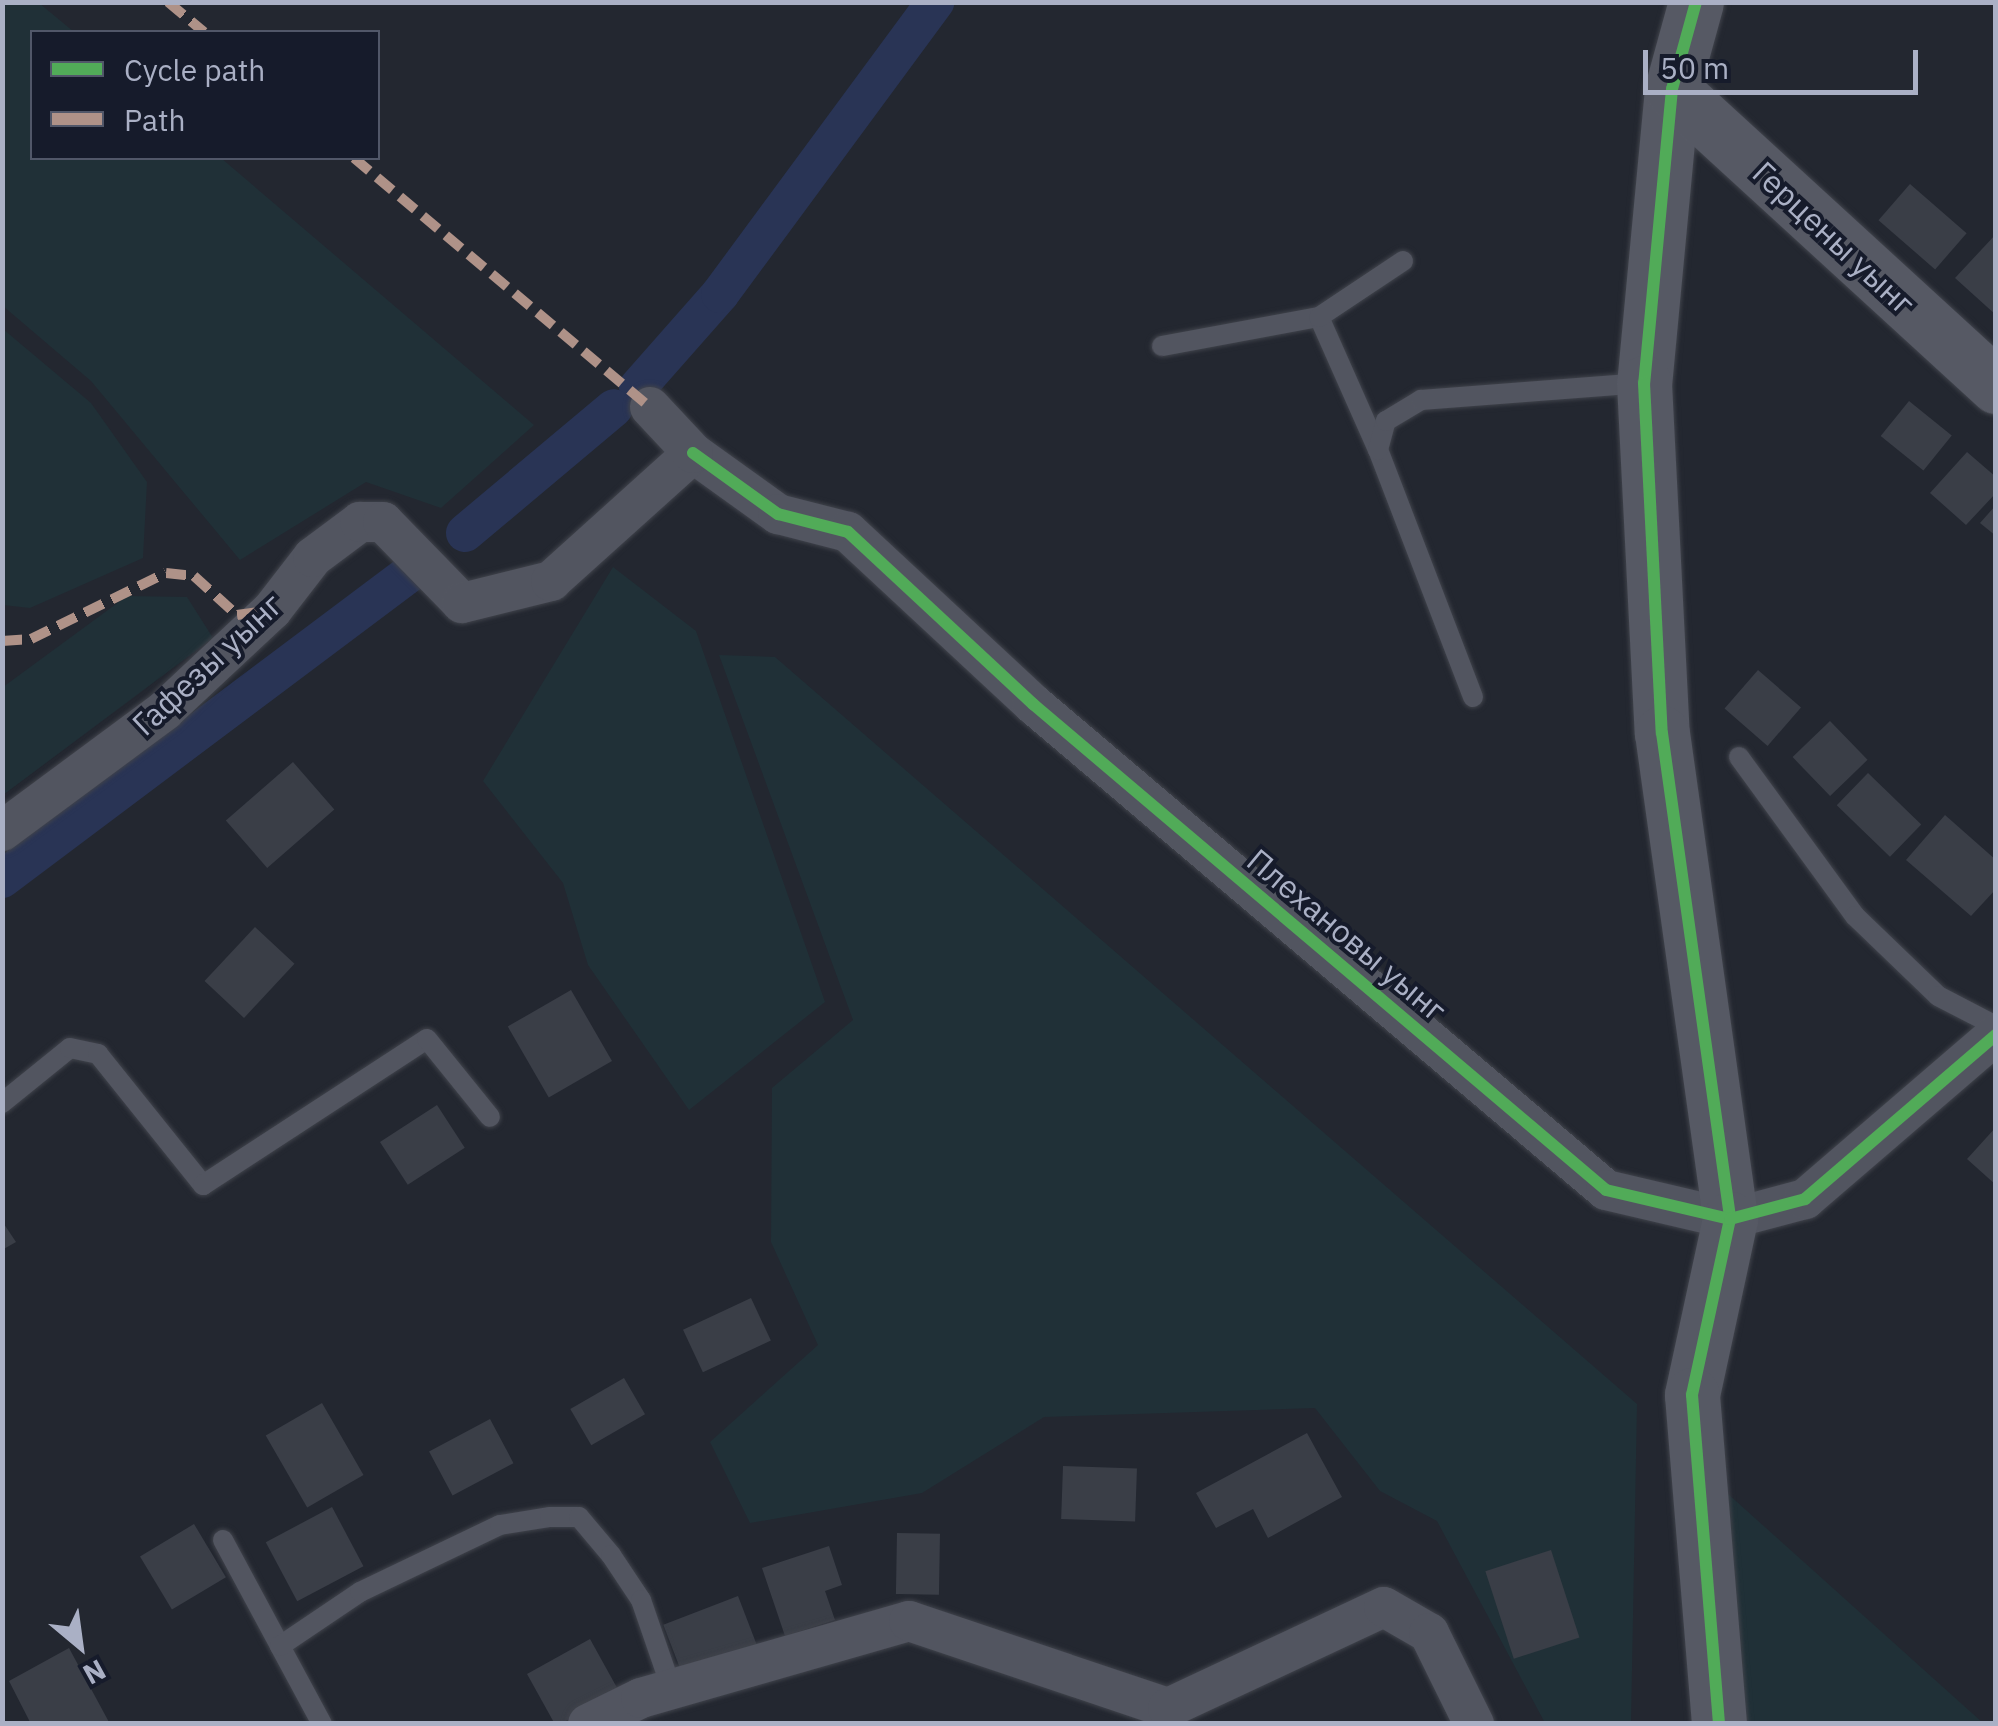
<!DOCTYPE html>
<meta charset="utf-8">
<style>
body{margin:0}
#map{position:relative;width:1998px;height:1726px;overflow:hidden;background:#232730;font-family:"IBM Plex Sans",sans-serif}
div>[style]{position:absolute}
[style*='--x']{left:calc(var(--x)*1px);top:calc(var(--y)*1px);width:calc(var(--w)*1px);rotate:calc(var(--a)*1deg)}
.green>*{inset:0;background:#203037}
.canal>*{height:38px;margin:-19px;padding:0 19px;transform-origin:19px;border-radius:19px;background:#293455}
.building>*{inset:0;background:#3a3e47;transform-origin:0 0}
.roads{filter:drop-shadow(0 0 2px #40434b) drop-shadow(0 0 2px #40434b)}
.lane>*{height:20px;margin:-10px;padding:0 10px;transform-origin:10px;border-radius:10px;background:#525560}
.street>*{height:40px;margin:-20px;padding:0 20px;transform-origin:20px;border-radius:20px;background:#525560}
.secondary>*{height:55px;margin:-27.5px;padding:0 27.5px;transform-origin:27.5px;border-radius:27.5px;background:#565964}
.quiet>*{height:10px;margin-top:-5px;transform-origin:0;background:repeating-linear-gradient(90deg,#af9288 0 20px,transparent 0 30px)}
.cycleway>*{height:12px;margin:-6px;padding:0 6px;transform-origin:6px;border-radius:6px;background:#51ab58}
span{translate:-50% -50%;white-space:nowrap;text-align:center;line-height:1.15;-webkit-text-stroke:8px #161b2b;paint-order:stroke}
.street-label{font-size:32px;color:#aab0c5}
.frame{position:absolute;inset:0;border:5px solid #aab0c5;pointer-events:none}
.legend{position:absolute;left:30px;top:30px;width:350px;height:130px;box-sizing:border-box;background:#161b2b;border:2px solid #515769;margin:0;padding:12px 18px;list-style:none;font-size:30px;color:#aab0c5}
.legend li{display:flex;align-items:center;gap:20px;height:50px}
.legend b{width:50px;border:2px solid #515769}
.north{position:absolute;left:30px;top:1596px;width:100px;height:100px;-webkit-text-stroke:8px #161b2b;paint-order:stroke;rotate:151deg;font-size:28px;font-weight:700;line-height:40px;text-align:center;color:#aab0c5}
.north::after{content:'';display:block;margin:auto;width:35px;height:45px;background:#aab0c5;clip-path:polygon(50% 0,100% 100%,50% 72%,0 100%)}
.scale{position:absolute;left:1643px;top:50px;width:275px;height:45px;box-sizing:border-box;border:5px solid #aab0c5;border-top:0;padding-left:12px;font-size:30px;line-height:35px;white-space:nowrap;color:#aab0c5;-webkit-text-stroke:8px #161b2b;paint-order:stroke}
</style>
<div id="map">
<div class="green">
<div style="clip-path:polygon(3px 2px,39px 3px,74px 32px,32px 32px,32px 158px,221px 158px,534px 425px,441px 508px,366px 482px,240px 560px,91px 381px,3px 306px)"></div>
<div style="clip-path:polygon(3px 329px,91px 403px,147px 482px,143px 558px,30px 608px,3px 605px)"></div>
<div style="clip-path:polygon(613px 567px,696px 631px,825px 1002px,689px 1110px,588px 965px,563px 883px,483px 781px)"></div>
<div style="clip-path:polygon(127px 596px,187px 597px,213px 638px,3px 795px,3px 687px)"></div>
<div style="clip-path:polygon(719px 655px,775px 657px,1637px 1404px,1631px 1723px,1545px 1723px,1437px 1521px,1380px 1491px,1315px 1408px,1044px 1417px,922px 1493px,750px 1523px,710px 1442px,818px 1345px,771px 1242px,772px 1088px,853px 1020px)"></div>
<div style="clip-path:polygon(1727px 1493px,1983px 1723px,1738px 1723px)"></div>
</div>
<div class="canal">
<div style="--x:638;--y:387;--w:124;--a:-48.6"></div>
<div style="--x:720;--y:294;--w:363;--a:-53.6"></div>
<div style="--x:465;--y:533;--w:194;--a:-40"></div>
<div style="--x:2;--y:879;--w:520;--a:-36.87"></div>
</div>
<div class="building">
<div style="left:1910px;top:184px;width:75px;height:48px;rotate:41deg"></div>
<div style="clip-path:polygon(1996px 234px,1996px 315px,1955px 278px)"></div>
<div style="left:1909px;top:401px;width:55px;height:45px;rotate:39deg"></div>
<div style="clip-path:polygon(1967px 452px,1996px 477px,1996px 493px,1966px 525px,1930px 493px)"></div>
<div style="clip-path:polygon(1996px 505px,1996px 536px,1980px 523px)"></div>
<div style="left:1758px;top:670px;width:57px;height:51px;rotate:41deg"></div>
<div style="left:1830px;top:721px;width:54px;height:52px;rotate:46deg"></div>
<div style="left:293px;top:762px;width:63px;height:89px;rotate:49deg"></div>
<div style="left:1868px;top:773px;width:74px;height:45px;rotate:44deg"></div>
<div style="clip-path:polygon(1945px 815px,1996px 860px,1996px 889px,1971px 916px,1906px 860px)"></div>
<div style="left:255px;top:927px;width:54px;height:74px;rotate:43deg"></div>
<div style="left:571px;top:990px;width:82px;height:73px;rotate:60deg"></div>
<div style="left:437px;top:1105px;width:51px;height:68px;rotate:57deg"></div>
<div style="clip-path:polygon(1996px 1127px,1996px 1185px,1967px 1159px)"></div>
<div style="clip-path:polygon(2px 1221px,16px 1242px,2px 1250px)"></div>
<div style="left:751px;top:1298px;width:47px;height:75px;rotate:65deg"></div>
<div style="left:624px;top:1378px;width:42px;height:62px;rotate:60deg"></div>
<div style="left:322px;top:1403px;width:83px;height:65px;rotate:60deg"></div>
<div style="left:490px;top:1419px;width:50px;height:69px;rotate:62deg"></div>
<div style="clip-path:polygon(1307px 1433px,1342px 1497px,1268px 1538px,1253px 1509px,1216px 1528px,1196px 1493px)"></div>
<div style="left:1063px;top:1466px;width:74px;height:53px;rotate:2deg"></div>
<div style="left:332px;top:1507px;width:67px;height:75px;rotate:62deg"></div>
<div style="left:194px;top:1524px;width:62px;height:63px;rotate:59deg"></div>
<div style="left:897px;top:1533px;width:43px;height:61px;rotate:1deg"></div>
<div style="clip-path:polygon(829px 1546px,842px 1585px,825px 1591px,835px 1620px,785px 1636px,762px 1568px)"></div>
<div style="left:1551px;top:1550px;width:92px;height:69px;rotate:72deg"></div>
<div style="left:738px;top:1596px;width:71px;height:80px;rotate:69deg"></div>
<div style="left:590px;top:1639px;width:60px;height:72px;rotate:61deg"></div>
<div style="clip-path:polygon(69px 1648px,110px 1724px,31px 1724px,9px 1681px)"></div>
</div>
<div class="roads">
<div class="lane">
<div style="--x:1162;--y:346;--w:160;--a:-10.5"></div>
<div style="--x:1378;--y:450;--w:145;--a:-113.9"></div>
<div style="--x:1319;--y:317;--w:101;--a:-33.7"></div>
<div style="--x:1473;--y:697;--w:265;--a:-111"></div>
<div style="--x:1378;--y:450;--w:30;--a:-75"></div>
<div style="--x:1386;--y:421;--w:41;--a:-31"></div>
<div style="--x:1421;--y:400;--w:222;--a:-4.4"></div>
<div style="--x:1739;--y:757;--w:197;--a:53.9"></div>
<div style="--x:1855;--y:916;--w:115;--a:43.9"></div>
<div style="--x:1938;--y:996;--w:65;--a:27.3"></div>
<div style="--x:2;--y:1103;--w:87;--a:-39"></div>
<div style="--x:70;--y:1048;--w:29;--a:12"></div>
<div style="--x:98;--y:1054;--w:168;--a:51.3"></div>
<div style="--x:203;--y:1185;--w:267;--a:-33.1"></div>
<div style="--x:427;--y:1039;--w:100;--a:51.1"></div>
<div style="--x:223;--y:1540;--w:120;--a:61.7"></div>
<div style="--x:322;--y:1724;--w:89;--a:-118.3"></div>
<div style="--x:280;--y:1646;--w:97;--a:-34"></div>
<div style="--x:360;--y:1592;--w:155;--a:-25.6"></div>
<div style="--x:500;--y:1525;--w:51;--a:-9.1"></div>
<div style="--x:550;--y:1517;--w:29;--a:0"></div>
<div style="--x:579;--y:1517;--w:50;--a:49.9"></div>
<div style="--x:611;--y:1555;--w:54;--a:56.3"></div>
<div style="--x:641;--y:1600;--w:95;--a:71"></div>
</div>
<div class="street">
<div style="--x:693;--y:453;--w:105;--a:35.7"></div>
<div style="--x:778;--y:514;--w:72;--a:14.4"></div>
<div style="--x:848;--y:532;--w:253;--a:42.9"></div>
<div style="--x:1033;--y:704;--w:751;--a:40.3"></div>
<div style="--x:1606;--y:1190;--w:127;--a:13.2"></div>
<div style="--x:1730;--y:1219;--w:78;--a:-14.9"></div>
<div style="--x:1805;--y:1199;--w:252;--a:-40.7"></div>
<div style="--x:2;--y:831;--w:202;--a:-36.5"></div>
<div style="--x:164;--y:711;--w:148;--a:-43.1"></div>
<div style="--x:272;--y:610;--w:67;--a:-52.3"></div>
<div style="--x:313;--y:557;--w:59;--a:-36.7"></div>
<div style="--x:360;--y:522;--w:23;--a:0"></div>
<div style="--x:383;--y:522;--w:113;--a:45.7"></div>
<div style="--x:462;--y:603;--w:92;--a:-13.9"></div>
<div style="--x:551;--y:581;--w:191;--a:-42"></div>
<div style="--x:693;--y:453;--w:63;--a:-133.1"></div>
<div style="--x:588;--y:1724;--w:59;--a:-26.1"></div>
<div style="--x:641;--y:1698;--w:279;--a:-16"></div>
<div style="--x:909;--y:1621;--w:273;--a:18.6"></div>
<div style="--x:1168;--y:1708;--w:238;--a:-25.1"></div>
<div style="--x:1384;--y:1607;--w:52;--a:30"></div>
<div style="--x:1429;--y:1633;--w:102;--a:63.7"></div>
</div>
<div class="secondary">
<div style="--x:1696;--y:2;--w:90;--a:105.4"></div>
<div style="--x:1672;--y:89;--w:295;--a:95.4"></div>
<div style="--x:1644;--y:383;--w:350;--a:87.1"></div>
<div style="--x:1662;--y:733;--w:491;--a:82"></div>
<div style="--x:1730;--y:1219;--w:180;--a:102.2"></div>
<div style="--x:1692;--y:1395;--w:330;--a:85.3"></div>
<div style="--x:1672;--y:89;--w:440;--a:42.5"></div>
</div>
</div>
<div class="quiet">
<div style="--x:168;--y:2;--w:47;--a:39.8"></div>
<div style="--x:354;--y:158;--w:387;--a:40.1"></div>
<div style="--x:2;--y:641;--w:29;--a:-4"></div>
<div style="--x:31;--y:639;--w:150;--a:-26.1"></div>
<div style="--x:166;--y:573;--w:28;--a:6"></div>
<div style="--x:194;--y:576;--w:58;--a:42.2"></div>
<div style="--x:237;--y:615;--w:35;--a:-8"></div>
</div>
<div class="cycleway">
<div style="--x:1696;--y:2;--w:90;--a:105.4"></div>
<div style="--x:1672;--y:89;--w:295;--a:95.4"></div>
<div style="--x:1644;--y:383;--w:350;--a:87.1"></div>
<div style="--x:1662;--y:733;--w:491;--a:82"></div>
<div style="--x:1730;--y:1219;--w:180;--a:102.2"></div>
<div style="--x:1692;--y:1395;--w:330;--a:85.3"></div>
<div style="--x:693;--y:453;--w:105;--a:35.7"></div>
<div style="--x:778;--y:514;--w:72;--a:14.4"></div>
<div style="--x:848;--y:532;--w:253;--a:42.9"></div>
<div style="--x:1033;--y:704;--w:751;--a:40.3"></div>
<div style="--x:1606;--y:1190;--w:127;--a:13.2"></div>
<div style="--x:1730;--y:1219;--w:78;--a:-14.9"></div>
<div style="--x:1805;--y:1199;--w:252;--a:-40.7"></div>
</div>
<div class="street-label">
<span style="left:1834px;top:238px;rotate:43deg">Герцены уынг</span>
<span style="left:207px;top:664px;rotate:-43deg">Гафезы уынг</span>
<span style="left:1347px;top:935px;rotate:40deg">Плехановы уынг</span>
</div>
<div class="frame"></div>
<ul class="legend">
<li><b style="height:12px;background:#51ab58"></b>Cycle path</li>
<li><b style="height:12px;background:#af9288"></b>Path</li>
</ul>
<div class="north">N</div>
<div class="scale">50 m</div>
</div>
